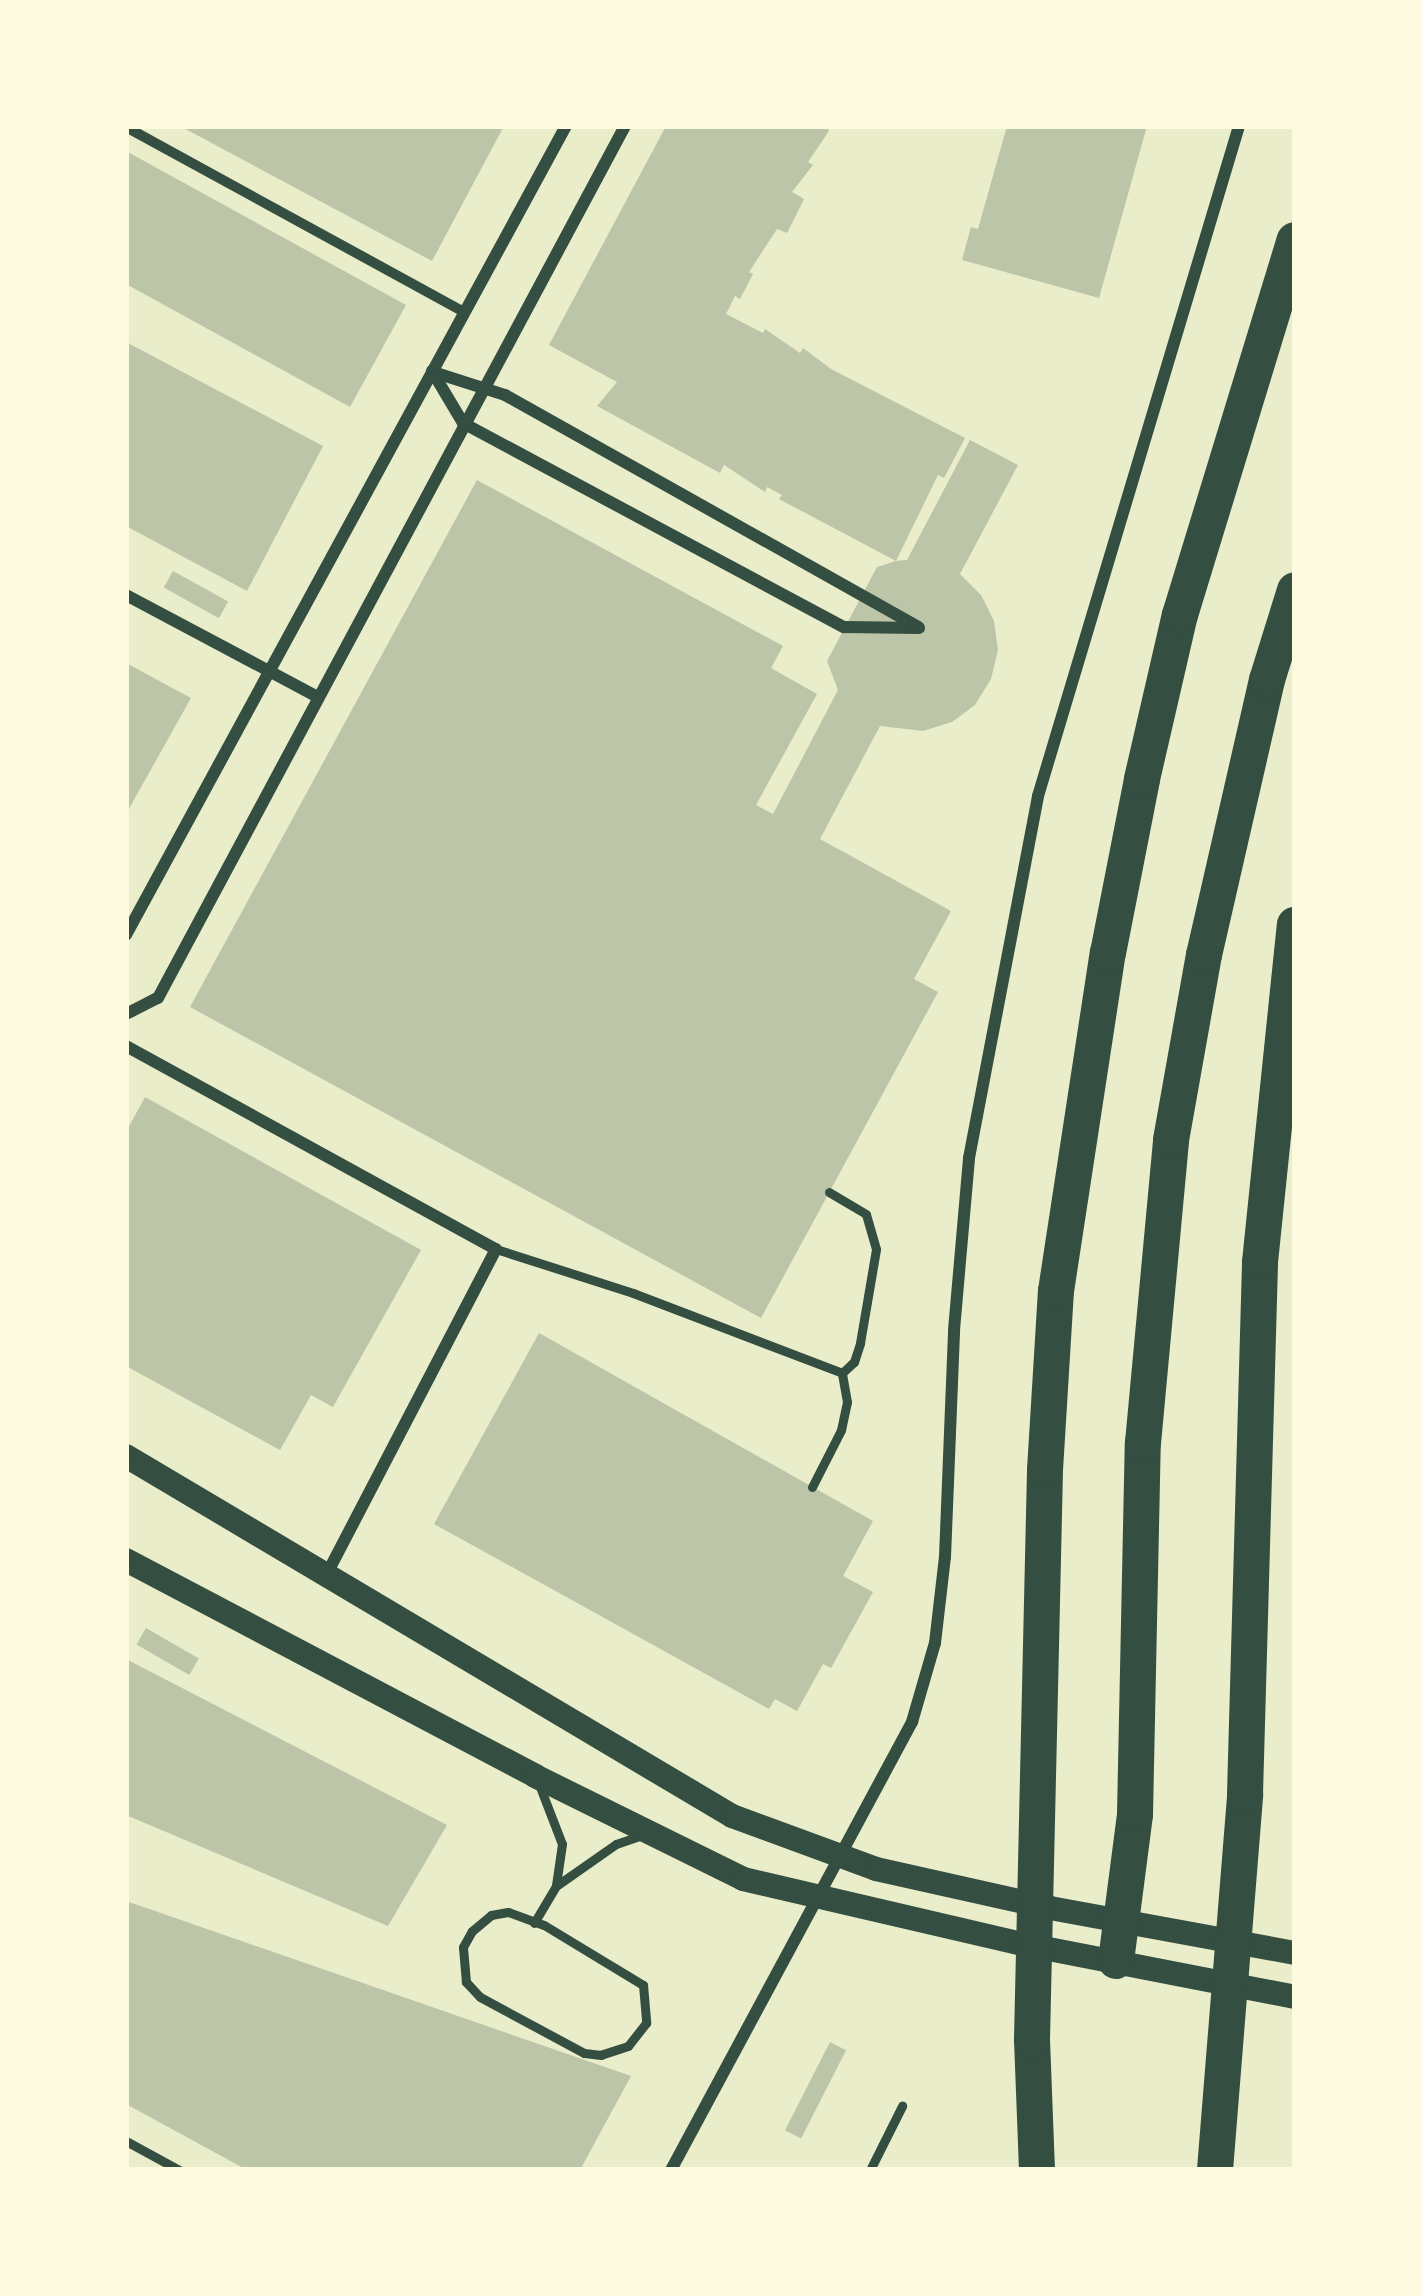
<!DOCTYPE html>
<style>
body{margin:0}
#map{position:relative;width:1421px;height:2296px;overflow:hidden;background:#e9edc9;font-family:Lato,sans-serif}
div>[style]{position:absolute}
[style*='--x']{left:calc(var(--x)*1px);top:calc(var(--y)*1px);width:calc(var(--w)*1px);rotate:calc(var(--a)*1deg)}
.building>*{inset:0;background:#bcc5a7;transform-origin:0 0}
.service>*{height:9px;margin:-4.5px;padding:0 4.5px;transform-origin:4.5px;border-radius:4.5px;background:#344e41}
.pedestrian>*{height:10px;margin:-5px;padding:0 5px;transform-origin:5px;border-radius:5px;background:#344e41}
.minor>*{height:12px;margin:-6px;padding:0 6px;transform-origin:6px;border-radius:6px;background:#344e41}
.secondary>*{height:24px;margin:-12px;padding:0 12px;transform-origin:12px;border-radius:12px;background:#344e41}
.motorway>*{height:36px;margin:-18px;padding:0 18px;transform-origin:18px;border-radius:18px;background:#344e41}
span{translate:-50% -50%;white-space:nowrap;text-align:center;line-height:1.15;-webkit-text-stroke:12px #fefae0;paint-order:stroke}
.frame{position:absolute;inset:0;border:129px solid #fefae0;pointer-events:none}
</style>
<div id="map">
<div class="building">
<div style="clip-path:polygon(180px 126px,504px 126px,432px 261px)"></div>
<div style="clip-path:polygon(666px 126px,827px 126px,829px 131px,808px 162px,813px 165px,792px 192px,804px 199px,787px 233px,777px 229px,749px 272px,753px 274px,740px 299px,735px 296px,726px 314px,763px 333px,765px 329px,800px 353px,803px 348px,831px 369px,965px 438px,944px 478px,938px 475px,896px 561px,907px 560px,970px 440px,1018px 465px,960px 574px,981px 595px,994px 621px,998px 650px,991px 679px,975px 705px,952px 722px,923px 731px,880px 726px,820px 839px,951px 911px,914px 979px,938px 992px,761px 1318px,190px 1007px,477px 480px,783px 646px,771px 668px,817px 694px,756px 805px,773px 814px,838px 690px,827px 661px,877px 567px,896px 561px,779px 499px,782px 495px,767px 487px,765px 492px,724px 465px,720px 473px,597px 406px,617px 382px,549px 345px)"></div>
<div style="clip-path:polygon(1007px 126px,1147px 126px,1099px 298px,962px 260px,971px 227px,978px 229px)"></div>
<div style="clip-path:polygon(126px 151px,406px 305px,350px 407px,126px 284px)"></div>
<div style="clip-path:polygon(126px 342px,323px 446px,247px 591px,126px 526px)"></div>
<div style="left:173px;top:571px;width:63px;height:19px;rotate:29deg"></div>
<div style="clip-path:polygon(126px 663px,191px 698px,126px 814px)"></div>
<div style="clip-path:polygon(145px 1097px,421px 1250px,333px 1407px,311px 1395px,280px 1450px,126px 1366px,126px 1132px)"></div>
<div style="clip-path:polygon(539px 1333px,873px 1521px,843px 1576px,873px 1592px,831px 1668px,823px 1664px,797px 1711px,775px 1699px,769px 1709px,434px 1524px)"></div>
<div style="left:146px;top:1628px;width:61px;height:19px;rotate:30deg"></div>
<div style="clip-path:polygon(126px 1659px,447px 1825px,388px 1926px,126px 1815px)"></div>
<div style="clip-path:polygon(126px 1901px,631px 2076px,580px 2170px,247px 2170px,126px 2104px)"></div>
<div style="left:830px;top:2042px;width:18px;height:99px;rotate:27deg"></div>
</div>
<div class="service">
<div style="--x:496;--y:1249;--w:144;--a:17.8"></div>
<div style="--x:633;--y:1293;--w:224;--a:20.9"></div>
<div style="--x:842;--y:1373;--w:16;--a:-43"></div>
<div style="--x:854;--y:1362;--w:20;--a:-72"></div>
<div style="--x:860;--y:1343;--w:95;--a:-80.3"></div>
<div style="--x:876;--y:1249;--w:36;--a:-106"></div>
<div style="--x:866;--y:1214;--w:43;--a:-149.3"></div>
<div style="--x:812;--y:1487;--w:64;--a:-63"></div>
<div style="--x:841;--y:1430;--w:29;--a:-78"></div>
<div style="--x:847;--y:1402;--w:29;--a:-100"></div>
<div style="--x:540;--y:1787;--w:61;--a:68.9"></div>
<div style="--x:562;--y:1844;--w:41;--a:98.3"></div>
<div style="--x:508;--y:1912;--w:38;--a:20"></div>
<div style="--x:544;--y:1925;--w:116;--a:31.2"></div>
<div style="--x:643;--y:1985;--w:38;--a:85"></div>
<div style="--x:646;--y:2023;--w:29;--a:128"></div>
<div style="--x:628;--y:2046;--w:28;--a:162"></div>
<div style="--x:601;--y:2055;--w:17;--a:-173"></div>
<div style="--x:584;--y:2053;--w:118;--a:-151.7"></div>
<div style="--x:480;--y:1997;--w:21;--a:-133"></div>
<div style="--x:466;--y:1982;--w:35;--a:-95"></div>
<div style="--x:463;--y:1947;--w:18;--a:-61"></div>
<div style="--x:472;--y:1931;--w:25;--a:-40"></div>
<div style="--x:491;--y:1915;--w:17;--a:-10"></div>
<div style="--x:534;--y:1923;--w:43;--a:-59.3"></div>
<div style="--x:556;--y:1886;--w:73;--a:-35"></div>
<div style="--x:616;--y:1844;--w:31;--a:-19"></div>
<div style="--x:126;--y:2141;--w:60;--a:28.7"></div>
<div style="--x:870;--y:2170;--w:72;--a:-63.4"></div>
</div>
<div class="pedestrian">
<div style="--x:126;--y:127;--w:385;--a:28.7"></div>
</div>
<div class="minor">
<div style="--x:432;--y:371;--w:61;--a:59.2"></div>
<div style="--x:463;--y:423;--w:432;--a:28.2"></div>
<div style="--x:844;--y:627;--w:75;--a:0.8"></div>
<div style="--x:433;--y:372;--w:76;--a:17.7"></div>
<div style="--x:505;--y:395;--w:474;--a:29.3"></div>
<div style="--x:126;--y:595;--w:215;--a:28"></div>
<div style="--x:126;--y:935;--w:921;--a:-61.46"></div>
<div style="--x:126;--y:1014;--w:36;--a:-27"></div>
<div style="--x:158;--y:998;--w:989;--a:-61.83"></div>
<div style="--x:126;--y:1046;--w:422;--a:28.8"></div>
<div style="--x:496;--y:1249;--w:365;--a:117.5"></div>
<div style="--x:671;--y:2170;--w:509;--a:-61.72"></div>
<div style="--x:912;--y:1722;--w:82;--a:-73.8"></div>
<div style="--x:935;--y:1643;--w:87;--a:-83.4"></div>
<div style="--x:945;--y:1557;--w:227;--a:-87.7"></div>
<div style="--x:954;--y:1330;--w:173;--a:-85"></div>
<div style="--x:969;--y:1158;--w:369;--a:-79.2"></div>
<div style="--x:1038;--y:796;--w:700;--a:-73.3"></div>
</div>
<div class="secondary">
<div style="--x:126;--y:1456;--w:705;--a:30.71"></div>
<div style="--x:732;--y:1816;--w:153;--a:20.2"></div>
<div style="--x:876;--y:1869;--w:178;--a:12.6"></div>
<div style="--x:1050;--y:1908;--w:249;--a:10.4"></div>
<div style="--x:126;--y:1560;--w:463;--a:27.8"></div>
<div style="--x:535;--y:1776;--w:232;--a:26.3"></div>
<div style="--x:743;--y:1879;--w:287;--a:13.1"></div>
<div style="--x:1023;--y:1944;--w:277;--a:11"></div>
</div>
<div class="motorway">
<div style="--x:1116;--y:1961;--w:148;--a:-82.6"></div>
<div style="--x:1135;--y:1814;--w:371;--a:-88.8"></div>
<div style="--x:1143;--y:1443;--w:304;--a:-84.7"></div>
<div style="--x:1171;--y:1140;--w:188;--a:-79.9"></div>
<div style="--x:1204;--y:955;--w:282;--a:-77.1"></div>
<div style="--x:1267;--y:680;--w:94;--a:-72.7"></div>
<div style="--x:1037;--y:2170;--w:131;--a:-92.2"></div>
<div style="--x:1032;--y:2039;--w:569;--a:-88.69"></div>
<div style="--x:1045;--y:1470;--w:179;--a:-86.5"></div>
<div style="--x:1056;--y:1291;--w:342;--a:-81.3"></div>
<div style="--x:1108;--y:953;--w:177;--a:-78.9"></div>
<div style="--x:1142;--y:779;--w:168;--a:-77"></div>
<div style="--x:1180;--y:615;--w:392;--a:-73"></div>
<div style="--x:1215;--y:2170;--w:377;--a:-85.4"></div>
<div style="--x:1245;--y:1794;--w:532;--a:-88.38"></div>
<div style="--x:1260;--y:1262;--w:339;--a:-84.1"></div>
</div>
<div class="frame"></div>
</div>
